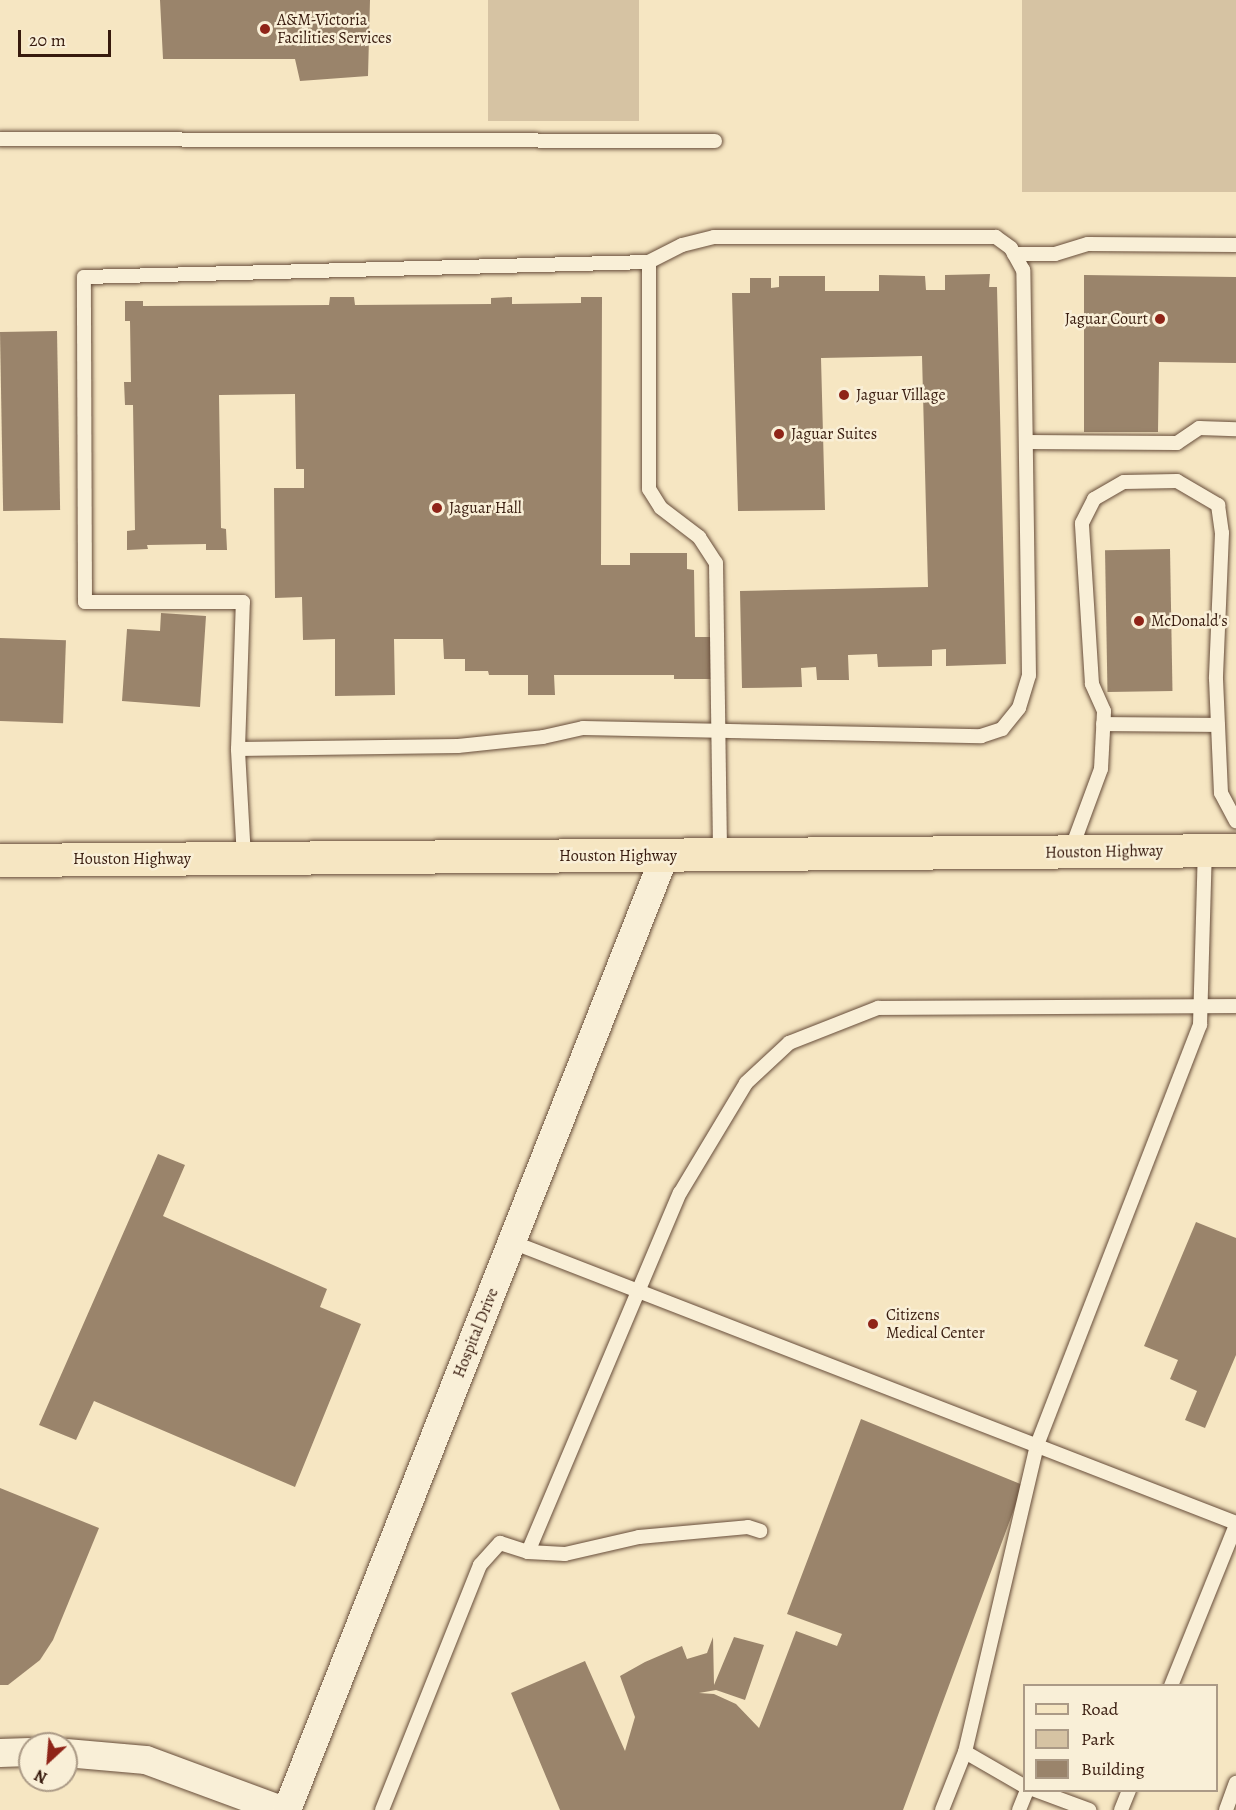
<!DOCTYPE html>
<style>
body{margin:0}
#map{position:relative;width:1236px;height:1810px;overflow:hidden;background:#f6e6c2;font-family:Alegreya,serif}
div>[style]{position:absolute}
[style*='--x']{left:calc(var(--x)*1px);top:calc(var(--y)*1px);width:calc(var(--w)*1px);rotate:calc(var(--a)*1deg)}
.green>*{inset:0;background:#d6c3a3;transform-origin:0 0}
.building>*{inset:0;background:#9a846b;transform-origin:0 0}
.roads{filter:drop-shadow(0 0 2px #674d3a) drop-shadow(0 0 2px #674d3a)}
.lane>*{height:14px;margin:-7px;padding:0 7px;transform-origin:7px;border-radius:7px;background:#f9efd7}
.street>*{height:28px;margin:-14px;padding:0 14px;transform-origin:14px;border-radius:14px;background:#f9efd7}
.primary>*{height:33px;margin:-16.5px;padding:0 16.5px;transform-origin:16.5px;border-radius:16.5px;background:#f6e6c2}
.dots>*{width:16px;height:16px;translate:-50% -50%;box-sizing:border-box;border:3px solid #f9efd7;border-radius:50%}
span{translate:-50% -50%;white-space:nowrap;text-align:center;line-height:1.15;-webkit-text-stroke:5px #f9efd7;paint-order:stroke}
.poi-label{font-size:16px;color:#371a0d}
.left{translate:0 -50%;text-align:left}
.right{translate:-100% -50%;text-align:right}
.street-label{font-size:16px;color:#371a0d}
.legend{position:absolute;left:1023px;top:1684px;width:195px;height:108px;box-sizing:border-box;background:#f9efd7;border:2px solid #ab9a86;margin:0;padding:8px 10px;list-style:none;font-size:18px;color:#371a0d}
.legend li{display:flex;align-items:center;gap:12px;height:30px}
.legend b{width:30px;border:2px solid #ab9a86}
.north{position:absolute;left:18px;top:1732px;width:60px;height:60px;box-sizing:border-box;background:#f9efd7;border:2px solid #ab9a86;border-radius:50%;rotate:206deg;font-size:16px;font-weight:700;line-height:24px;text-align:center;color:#371a0d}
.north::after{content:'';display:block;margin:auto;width:21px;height:27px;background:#8f2418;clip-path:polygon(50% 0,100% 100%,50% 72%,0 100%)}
.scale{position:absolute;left:18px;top:30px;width:93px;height:27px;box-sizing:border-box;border:3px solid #371a0d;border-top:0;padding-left:8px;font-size:18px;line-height:21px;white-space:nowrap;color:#371a0d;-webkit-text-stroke:4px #f9efd7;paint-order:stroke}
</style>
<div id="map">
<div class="green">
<div style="left:488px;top:0;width:151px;height:121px"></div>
<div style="left:1022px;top:0;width:214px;height:192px"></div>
</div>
<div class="building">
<div style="clip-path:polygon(160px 0,370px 0,368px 76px,300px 81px,295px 59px,163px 59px)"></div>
<div style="clip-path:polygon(990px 274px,989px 287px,997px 287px,1006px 664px,946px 666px,946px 649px,932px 650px,932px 666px,878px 667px,877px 654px,848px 655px,849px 680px,817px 680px,816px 667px,801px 668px,802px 687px,742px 688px,740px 591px,928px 587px,922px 356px,821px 358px,825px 510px,738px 511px,732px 293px,750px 293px,750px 278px,771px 278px,771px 288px,779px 287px,779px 276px,825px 276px,825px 291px,879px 291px,879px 275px,925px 276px,926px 290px,945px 290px,945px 275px)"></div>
<div style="clip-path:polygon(1084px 275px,1236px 277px,1236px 363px,1159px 362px,1158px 432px,1084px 432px)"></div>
<div style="clip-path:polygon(330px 297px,354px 297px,355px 305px,491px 304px,491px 298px,512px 297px,512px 304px,581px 303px,581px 297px,602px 297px,601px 565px,630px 565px,630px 553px,687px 553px,687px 569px,694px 570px,695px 637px,715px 637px,715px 679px,674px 679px,674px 675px,554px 675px,555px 695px,528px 695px,528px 675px,489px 675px,488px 671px,465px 671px,465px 659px,444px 659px,443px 639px,394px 639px,395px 695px,335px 696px,335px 639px,303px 640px,302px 597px,275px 598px,274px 488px,304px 488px,304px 469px,296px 469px,295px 394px,219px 395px,221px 528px,226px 529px,227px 550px,206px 550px,206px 544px,147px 545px,148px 549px,127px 550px,127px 531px,135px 530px,133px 405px,125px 405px,124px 382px,131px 382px,130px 321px,125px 321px,125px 301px,143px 301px,143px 306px,329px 305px)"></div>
<div style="left:57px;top:331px;width:179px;height:57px;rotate:89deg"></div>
<div style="left:1170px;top:549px;width:142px;height:65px;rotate:89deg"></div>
<div style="clip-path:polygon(161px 613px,206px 616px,200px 707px,122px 701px,127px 629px,160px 631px)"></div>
<div style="left:0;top:638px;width:66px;height:83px;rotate:2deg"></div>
<div style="clip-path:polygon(158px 1154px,185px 1165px,163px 1216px,327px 1289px,320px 1307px,361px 1324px,295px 1487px,94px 1401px,76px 1440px,39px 1425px)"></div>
<div style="clip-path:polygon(1196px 1222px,1236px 1238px,1236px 1355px,1205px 1428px,1185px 1420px,1197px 1391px,1170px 1379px,1178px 1360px,1144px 1346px)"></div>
<div style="clip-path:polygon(861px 1419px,1023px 1485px,903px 1810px,560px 1810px,511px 1693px,585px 1661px,625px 1751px,635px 1717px,620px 1676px,645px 1662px,682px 1646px,687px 1659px,707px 1653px,713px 1637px,714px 1685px,734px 1637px,764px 1645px,745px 1700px,716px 1690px,699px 1693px,714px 1694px,736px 1704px,759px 1728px,796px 1631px,837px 1646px,842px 1634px,787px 1614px)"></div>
<div style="clip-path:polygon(0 1488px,99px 1528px,53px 1640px,40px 1660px,8px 1685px,0 1685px)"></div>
</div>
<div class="roads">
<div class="lane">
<div style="--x:0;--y:139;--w:715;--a:0.16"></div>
<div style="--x:1014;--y:254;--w:41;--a:0"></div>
<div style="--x:1055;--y:254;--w:34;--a:-17"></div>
<div style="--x:1088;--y:244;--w:148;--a:0.4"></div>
<div style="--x:1026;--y:442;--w:151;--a:0.4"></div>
<div style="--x:1177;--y:443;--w:27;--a:-34"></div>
<div style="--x:1199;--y:428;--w:37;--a:2"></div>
<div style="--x:1103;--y:724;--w:115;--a:0.5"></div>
<div style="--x:238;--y:749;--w:220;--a:-0.8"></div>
<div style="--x:458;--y:746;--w:85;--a:-6"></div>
<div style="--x:543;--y:737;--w:41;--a:-12.7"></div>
<div style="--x:583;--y:728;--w:398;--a:1.2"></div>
<div style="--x:981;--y:736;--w:22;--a:-18"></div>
<div style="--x:1002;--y:729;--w:27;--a:-51"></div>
<div style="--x:1019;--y:708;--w:34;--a:-73"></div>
<div style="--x:1029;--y:675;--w:405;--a:-90.8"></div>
<div style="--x:1023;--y:270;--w:25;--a:-119"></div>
<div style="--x:1011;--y:248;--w:19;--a:-144"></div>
<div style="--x:996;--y:237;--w:282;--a:180"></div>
<div style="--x:714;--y:237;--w:33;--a:166"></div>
<div style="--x:682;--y:245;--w:37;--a:153"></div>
<div style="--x:1071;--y:850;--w:86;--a:-69.7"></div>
<div style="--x:1101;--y:769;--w:58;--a:-87"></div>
<div style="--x:1104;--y:711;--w:30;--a:-114"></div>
<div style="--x:1092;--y:684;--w:161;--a:-93.6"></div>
<div style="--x:1082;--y:523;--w:27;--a:-63"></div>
<div style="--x:1094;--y:499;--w:34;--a:-30"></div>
<div style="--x:1124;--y:482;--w:53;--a:-1.1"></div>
<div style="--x:1177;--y:481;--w:48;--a:30.3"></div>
<div style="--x:1218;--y:505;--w:28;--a:82"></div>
<div style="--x:1222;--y:533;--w:146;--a:92.4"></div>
<div style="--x:1216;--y:679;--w:114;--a:87.5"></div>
<div style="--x:1221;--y:793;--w:32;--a:62"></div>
<div style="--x:244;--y:858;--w:109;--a:-93.2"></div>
<div style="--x:238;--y:749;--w:147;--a:-88.1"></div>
<div style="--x:243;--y:602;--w:158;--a:180"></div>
<div style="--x:85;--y:602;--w:325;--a:-90.2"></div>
<div style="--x:84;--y:277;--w:565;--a:-1.52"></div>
<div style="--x:649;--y:262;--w:227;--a:90"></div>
<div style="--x:649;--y:489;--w:22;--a:58"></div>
<div style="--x:661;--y:508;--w:48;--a:37.3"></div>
<div style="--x:699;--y:537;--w:31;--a:57"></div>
<div style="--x:716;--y:563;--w:292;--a:89.2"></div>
<div style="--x:512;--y:1242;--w:777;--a:21.21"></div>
<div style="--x:528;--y:1552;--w:390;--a:-67.1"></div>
<div style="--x:680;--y:1193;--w:128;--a:-59"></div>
<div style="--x:746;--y:1083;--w:59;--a:-42.9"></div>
<div style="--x:789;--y:1043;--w:96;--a:-21.5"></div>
<div style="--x:878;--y:1008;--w:358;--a:-0.3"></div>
<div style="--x:1171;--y:1686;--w:174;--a:-68"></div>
<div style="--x:965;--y:1752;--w:68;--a:30"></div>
<div style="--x:1035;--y:1790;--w:58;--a:20.3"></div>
<div style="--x:382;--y:1810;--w:264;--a:-68.2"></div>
<div style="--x:480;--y:1565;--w:30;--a:-48"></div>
<div style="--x:500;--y:1543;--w:29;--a:18"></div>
<div style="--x:528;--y:1552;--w:37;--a:3"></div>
<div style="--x:565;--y:1554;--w:76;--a:-12.9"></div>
<div style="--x:639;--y:1537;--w:109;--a:-5.2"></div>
<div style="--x:748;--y:1527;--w:13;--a:18"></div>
<div style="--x:942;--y:1810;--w:62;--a:-68.4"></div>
<div style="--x:965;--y:1752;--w:315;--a:-76.8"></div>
<div style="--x:1037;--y:1445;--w:451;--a:-68.8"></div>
<div style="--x:1200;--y:1025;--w:174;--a:-88.4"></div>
<div style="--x:1019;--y:1810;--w:22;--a:-68"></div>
<div style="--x:1121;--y:1810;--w:22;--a:-68"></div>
<div style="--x:1226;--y:1810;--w:29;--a:-70"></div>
</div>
<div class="street">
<div style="--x:0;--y:1753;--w:30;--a:-2"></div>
<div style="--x:66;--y:1753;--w:80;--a:5"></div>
<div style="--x:146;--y:1760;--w:144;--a:20.3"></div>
<div style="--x:287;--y:1810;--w:1027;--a:-68.41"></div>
</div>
<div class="primary">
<div style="--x:0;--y:860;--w:1236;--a:-0.46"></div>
</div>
</div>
<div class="dots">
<div style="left:265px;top:29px;background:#8f2418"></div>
<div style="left:1160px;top:319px;background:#8f2418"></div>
<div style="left:844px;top:395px;background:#8f2418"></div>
<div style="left:779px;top:434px;background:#8f2418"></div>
<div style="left:437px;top:508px;background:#8f2418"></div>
<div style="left:1139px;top:621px;background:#8f2418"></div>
<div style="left:873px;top:1324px;background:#8f2418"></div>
</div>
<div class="poi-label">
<span class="left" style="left:277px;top:29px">A&amp;M-Victoria<br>Facilities Services</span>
<span class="right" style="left:1148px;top:319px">Jaguar Court</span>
<span class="left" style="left:856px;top:395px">Jaguar Village</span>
<span class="left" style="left:791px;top:434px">Jaguar Suites</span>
<span class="left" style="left:449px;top:508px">Jaguar Hall</span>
<span class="left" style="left:1151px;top:621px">McDonald's</span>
<span class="left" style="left:886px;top:1324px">Citizens<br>Medical Center</span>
</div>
<div class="street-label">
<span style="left:1104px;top:852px;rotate:-1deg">Houston Highway</span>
<span style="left:618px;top:856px">Houston Highway</span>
<span style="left:132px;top:859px">Houston Highway</span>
<span style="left:476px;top:1333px;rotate:-68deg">Hospital Drive</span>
</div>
<ul class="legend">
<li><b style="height:8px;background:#f6e6c2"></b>Road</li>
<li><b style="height:16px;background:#d6c3a3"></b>Park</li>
<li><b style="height:16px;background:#9a846b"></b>Building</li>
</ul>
<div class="north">N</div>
<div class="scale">20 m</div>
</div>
